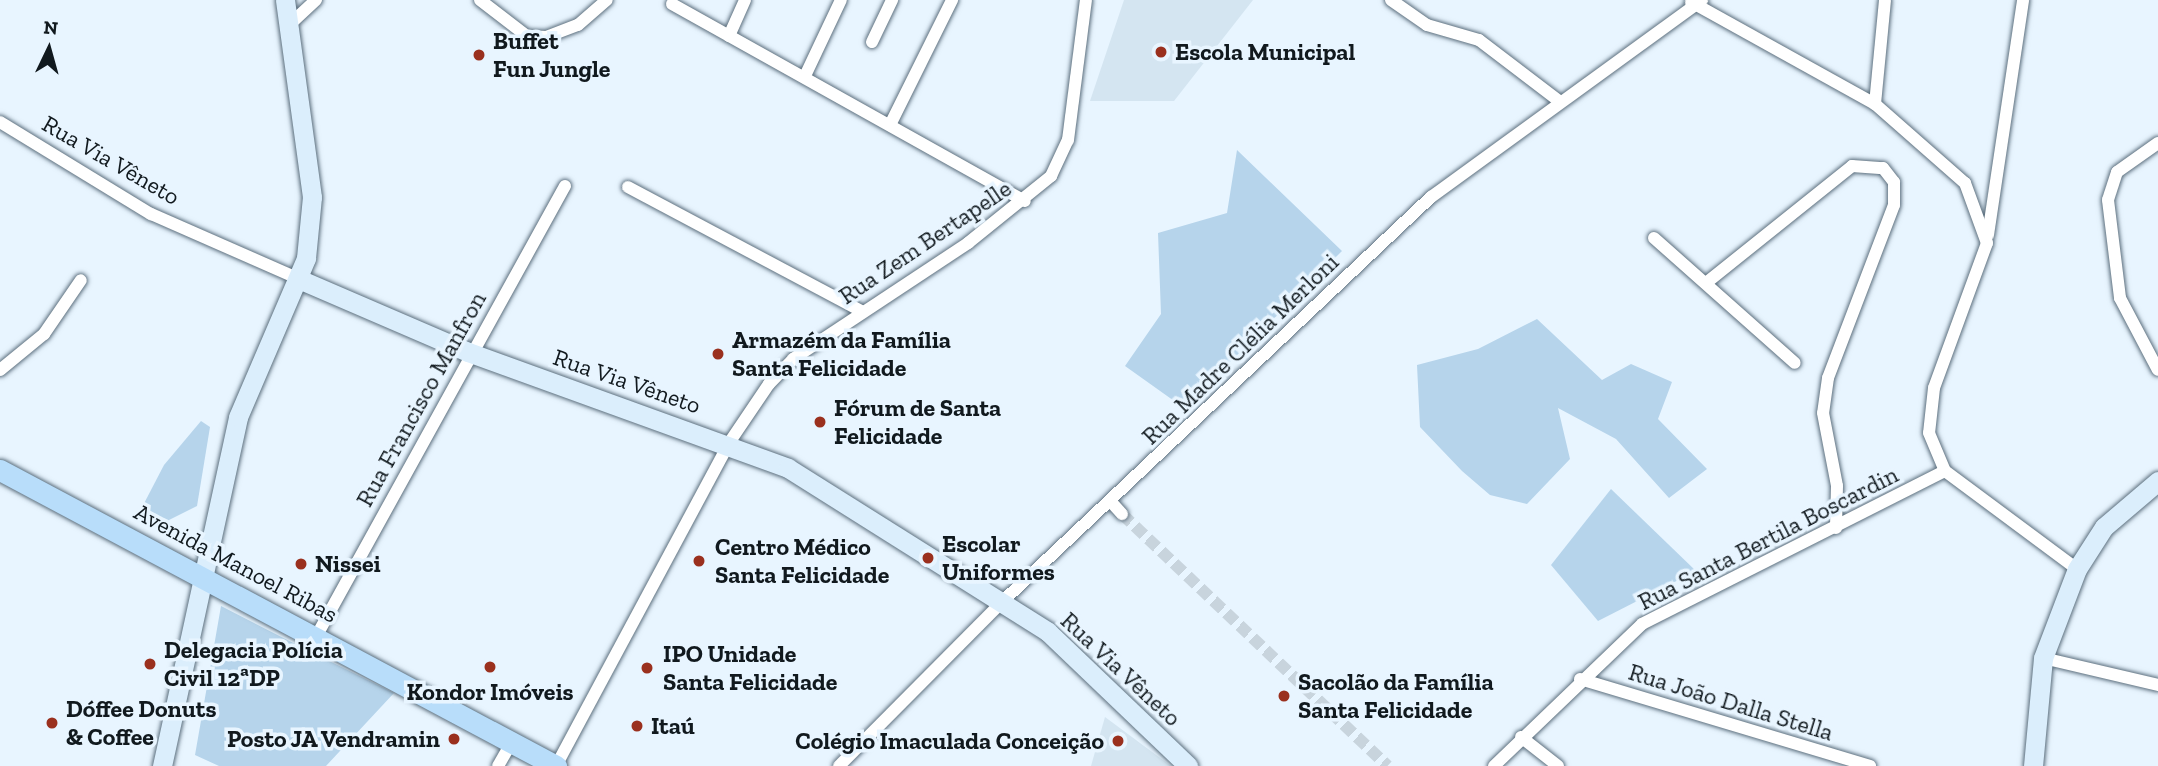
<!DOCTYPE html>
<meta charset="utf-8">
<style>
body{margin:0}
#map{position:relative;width:2158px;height:766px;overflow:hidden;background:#e8f5ff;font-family:"Zilla Slab",serif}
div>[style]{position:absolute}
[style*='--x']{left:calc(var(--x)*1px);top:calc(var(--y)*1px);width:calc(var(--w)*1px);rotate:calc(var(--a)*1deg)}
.built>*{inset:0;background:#d4e5f1}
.green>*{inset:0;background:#b6d4eb}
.street-tunnel>*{height:12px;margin-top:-6px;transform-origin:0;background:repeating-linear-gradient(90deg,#c8d4dd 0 12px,transparent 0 18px)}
.roads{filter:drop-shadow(0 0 2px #5c6f7e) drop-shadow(0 0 2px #5c6f7e)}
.street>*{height:12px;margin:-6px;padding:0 6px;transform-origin:6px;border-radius:6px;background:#fff}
.secondary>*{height:19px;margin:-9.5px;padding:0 9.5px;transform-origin:9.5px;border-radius:9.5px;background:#dbeefc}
.primary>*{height:21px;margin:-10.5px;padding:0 10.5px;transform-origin:10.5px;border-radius:10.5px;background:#b8ddfa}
.dots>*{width:19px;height:19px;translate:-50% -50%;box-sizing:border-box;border:4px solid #e8f5ff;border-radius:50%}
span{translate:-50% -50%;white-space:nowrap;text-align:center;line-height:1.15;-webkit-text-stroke:7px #e8f5ff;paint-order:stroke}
.poi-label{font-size:24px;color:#11191e;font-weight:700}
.left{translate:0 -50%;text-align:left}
.right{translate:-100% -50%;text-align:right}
.street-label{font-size:24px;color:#11191e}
.north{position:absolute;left:14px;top:14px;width:70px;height:70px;-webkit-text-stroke:5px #e8f5ff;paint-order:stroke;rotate:5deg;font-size:19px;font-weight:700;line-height:28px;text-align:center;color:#11191e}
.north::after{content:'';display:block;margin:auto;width:24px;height:32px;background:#11191e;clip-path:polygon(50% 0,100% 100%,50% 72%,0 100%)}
</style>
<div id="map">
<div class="built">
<div style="clip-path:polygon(1124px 0,1253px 0,1174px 101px,1090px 101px)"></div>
<div style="clip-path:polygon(1105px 717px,1171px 766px,1091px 766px)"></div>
</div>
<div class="green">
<div style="clip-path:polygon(1237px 150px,1342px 251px,1184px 408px,1125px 366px,1161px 314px,1158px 233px,1227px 213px)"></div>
<div style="clip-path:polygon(1537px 319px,1602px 380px,1631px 364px,1672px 382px,1658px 419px,1707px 469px,1669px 498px,1616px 439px,1558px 408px,1570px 459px,1527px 504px,1490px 495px,1462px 471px,1420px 427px,1417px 365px,1478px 349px)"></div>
<div style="clip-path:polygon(201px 421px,210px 427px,197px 506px,159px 525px,138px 515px,164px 465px)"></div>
<div style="clip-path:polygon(1611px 489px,1696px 571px,1598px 621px,1551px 565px)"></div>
<div style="clip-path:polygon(221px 606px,307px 650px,394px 693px,326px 766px,219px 766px,195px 755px)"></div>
</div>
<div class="street-tunnel">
<div style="--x:1122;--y:514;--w:366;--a:43.5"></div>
</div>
<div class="roads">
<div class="street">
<div style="--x:480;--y:0;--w:59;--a:37.5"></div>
<div style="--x:527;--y:36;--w:19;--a:3"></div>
<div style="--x:546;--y:37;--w:34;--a:-21"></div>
<div style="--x:578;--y:25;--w:38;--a:-41"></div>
<div style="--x:1391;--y:0;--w:44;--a:34.8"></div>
<div style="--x:1427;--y:25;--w:54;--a:16.1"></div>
<div style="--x:1479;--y:40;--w:101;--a:37.3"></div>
<div style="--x:1691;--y:2;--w:210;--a:29"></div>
<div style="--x:1875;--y:104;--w:120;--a:41.3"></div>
<div style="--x:1965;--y:183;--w:64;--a:69.9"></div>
<div style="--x:1987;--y:243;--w:154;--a:110.1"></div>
<div style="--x:1934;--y:388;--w:45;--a:96.3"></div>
<div style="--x:1929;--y:433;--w:41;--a:67.2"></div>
<div style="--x:1945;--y:471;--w:164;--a:36.6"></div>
<div style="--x:672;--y:4;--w:404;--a:29.2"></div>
<div style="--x:289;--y:25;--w:37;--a:-43"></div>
<div style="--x:729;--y:36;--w:39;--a:-66"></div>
<div style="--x:872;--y:42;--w:47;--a:-64.5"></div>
<div style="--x:805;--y:76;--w:84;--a:-64.7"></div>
<div style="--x:1875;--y:104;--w:104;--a:-84.5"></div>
<div style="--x:0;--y:122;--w:177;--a:31.4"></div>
<div style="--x:151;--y:214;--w:164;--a:23.7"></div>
<div style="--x:890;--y:125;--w:140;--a:-63.6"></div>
<div style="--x:2158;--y:143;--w:50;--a:144.7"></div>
<div style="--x:2117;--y:172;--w:29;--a:108"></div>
<div style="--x:2108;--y:200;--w:99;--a:83"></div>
<div style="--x:2120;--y:298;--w:81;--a:62.2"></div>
<div style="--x:628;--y:187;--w:264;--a:28"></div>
<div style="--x:1988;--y:235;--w:238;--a:-81.5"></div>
<div style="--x:1654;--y:238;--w:188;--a:41.6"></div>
<div style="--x:1706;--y:283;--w:187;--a:-38.7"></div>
<div style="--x:1852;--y:166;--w:31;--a:4"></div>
<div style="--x:1883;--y:168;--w:18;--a:52"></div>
<div style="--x:1894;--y:182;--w:23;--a:90"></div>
<div style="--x:1894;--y:205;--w:185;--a:110.9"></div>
<div style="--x:1828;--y:378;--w:35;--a:98"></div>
<div style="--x:1823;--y:413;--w:74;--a:79.1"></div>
<div style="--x:1837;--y:486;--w:42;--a:91.4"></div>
<div style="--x:0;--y:370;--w:57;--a:-39.3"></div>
<div style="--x:44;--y:334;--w:65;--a:-55.6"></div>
<div style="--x:1112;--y:503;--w:15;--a:48"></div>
<div style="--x:317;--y:635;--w:513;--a:-61.09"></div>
<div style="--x:2043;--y:658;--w:118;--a:13.2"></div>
<div style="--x:1580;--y:679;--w:303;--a:16.7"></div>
<div style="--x:1521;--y:737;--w:47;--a:38.1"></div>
<div style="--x:498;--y:766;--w:28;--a:-60"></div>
<div style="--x:556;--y:766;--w:366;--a:-61.8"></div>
<div style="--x:729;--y:443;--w:71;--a:-55.9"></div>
<div style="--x:769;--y:384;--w:35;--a:-46"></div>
<div style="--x:793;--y:359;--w:210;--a:-33.5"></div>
<div style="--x:968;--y:243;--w:107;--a:-38.9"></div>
<div style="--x:1051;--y:176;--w:40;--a:-65"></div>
<div style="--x:1068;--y:140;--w:141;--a:-82.7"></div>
<div style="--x:839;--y:766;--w:233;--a:-45.2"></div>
<div style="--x:1003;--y:601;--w:589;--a:-43.35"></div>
<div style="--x:1431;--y:197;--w:335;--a:-36"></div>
<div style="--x:1494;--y:766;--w:205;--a:-43.8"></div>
<div style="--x:1642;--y:624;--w:339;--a:-26.8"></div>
</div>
<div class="secondary">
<div style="--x:301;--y:280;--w:182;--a:23.3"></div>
<div style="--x:468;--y:352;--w:340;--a:19.9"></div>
<div style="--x:788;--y:468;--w:307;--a:32.2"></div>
<div style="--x:1048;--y:632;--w:194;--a:43.7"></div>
<div style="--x:162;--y:766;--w:357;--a:-77.7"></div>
<div style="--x:238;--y:417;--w:173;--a:-66.8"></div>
<div style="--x:306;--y:258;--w:61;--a:-84.4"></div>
<div style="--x:312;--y:197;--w:199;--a:-97.8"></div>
<div style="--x:2033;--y:766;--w:108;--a:-84.7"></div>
<div style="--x:2043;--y:658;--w:95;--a:-69.1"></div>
<div style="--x:2077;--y:569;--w:50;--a:-57.3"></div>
<div style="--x:2104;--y:527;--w:71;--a:-40.4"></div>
</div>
<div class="primary">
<div style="--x:0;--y:470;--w:630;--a:28.03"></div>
</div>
</div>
<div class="dots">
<div style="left:1161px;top:52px;background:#9a301e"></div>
<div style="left:479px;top:55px;background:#9a301e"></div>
<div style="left:718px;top:354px;background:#9a301e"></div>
<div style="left:820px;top:422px;background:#9a301e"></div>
<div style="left:928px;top:558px;background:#9a301e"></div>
<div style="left:699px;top:561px;background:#9a301e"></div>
<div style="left:301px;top:564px;background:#9a301e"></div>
<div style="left:150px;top:664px;background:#9a301e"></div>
<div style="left:490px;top:667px;background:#9a301e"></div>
<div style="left:647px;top:668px;background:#9a301e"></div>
<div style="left:1284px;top:696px;background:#9a301e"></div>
<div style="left:52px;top:723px;background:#9a301e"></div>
<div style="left:637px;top:726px;background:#9a301e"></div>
<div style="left:454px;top:739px;background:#9a301e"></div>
<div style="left:1118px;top:741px;background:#9a301e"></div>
</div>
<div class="poi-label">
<span class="left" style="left:493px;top:55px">Buffet<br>Fun Jungle</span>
<span class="left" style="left:1175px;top:52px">Escola Municipal</span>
<span class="left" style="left:732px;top:354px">Armazém da Família<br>Santa Felicidade</span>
<span class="left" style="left:834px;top:422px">Fórum de Santa<br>Felicidade</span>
<span class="left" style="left:942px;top:558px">Escolar<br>Uniformes</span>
<span class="left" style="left:715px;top:561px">Centro Médico<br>Santa Felicidade</span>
<span class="left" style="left:315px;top:564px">Nissei</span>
<span class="left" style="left:164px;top:664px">Delegacia Polícia<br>Civil 12ªDP</span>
<span class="left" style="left:663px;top:668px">IPO Unidade<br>Santa Felicidade</span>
<span class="left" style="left:1298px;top:696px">Sacolão da Família<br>Santa Felicidade</span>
<span style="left:490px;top:692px">Kondor Imóveis</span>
<span class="left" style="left:66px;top:723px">Dóffee Donuts<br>&amp; Coffee</span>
<span class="left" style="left:651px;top:726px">Itaú</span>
<span class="right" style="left:440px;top:739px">Posto JA Vendramin</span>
<span class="right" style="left:1104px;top:741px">Colégio Imaculada Conceição</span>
</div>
<div class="street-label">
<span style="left:111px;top:160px;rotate:30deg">Rua Via Vêneto</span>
<span style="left:925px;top:242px;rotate:-34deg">Rua Zem Bertapelle</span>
<span style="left:1240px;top:349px;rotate:-44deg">Rua Madre Clélia Merloni</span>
<span style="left:627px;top:381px;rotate:19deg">Rua Via Vêneto</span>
<span style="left:421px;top:399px;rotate:-61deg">Rua Francisco Manfron</span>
<span style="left:1768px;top:538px;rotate:-27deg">Rua Santa Bertila Boscardin</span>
<span style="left:236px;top:563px;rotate:28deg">Avenida Manoel Ribas</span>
<span style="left:1121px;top:669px;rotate:43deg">Rua Via Vêneto</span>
<span style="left:1731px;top:702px;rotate:17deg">Rua João Dalla Stella</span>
</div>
<div class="north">N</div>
</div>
